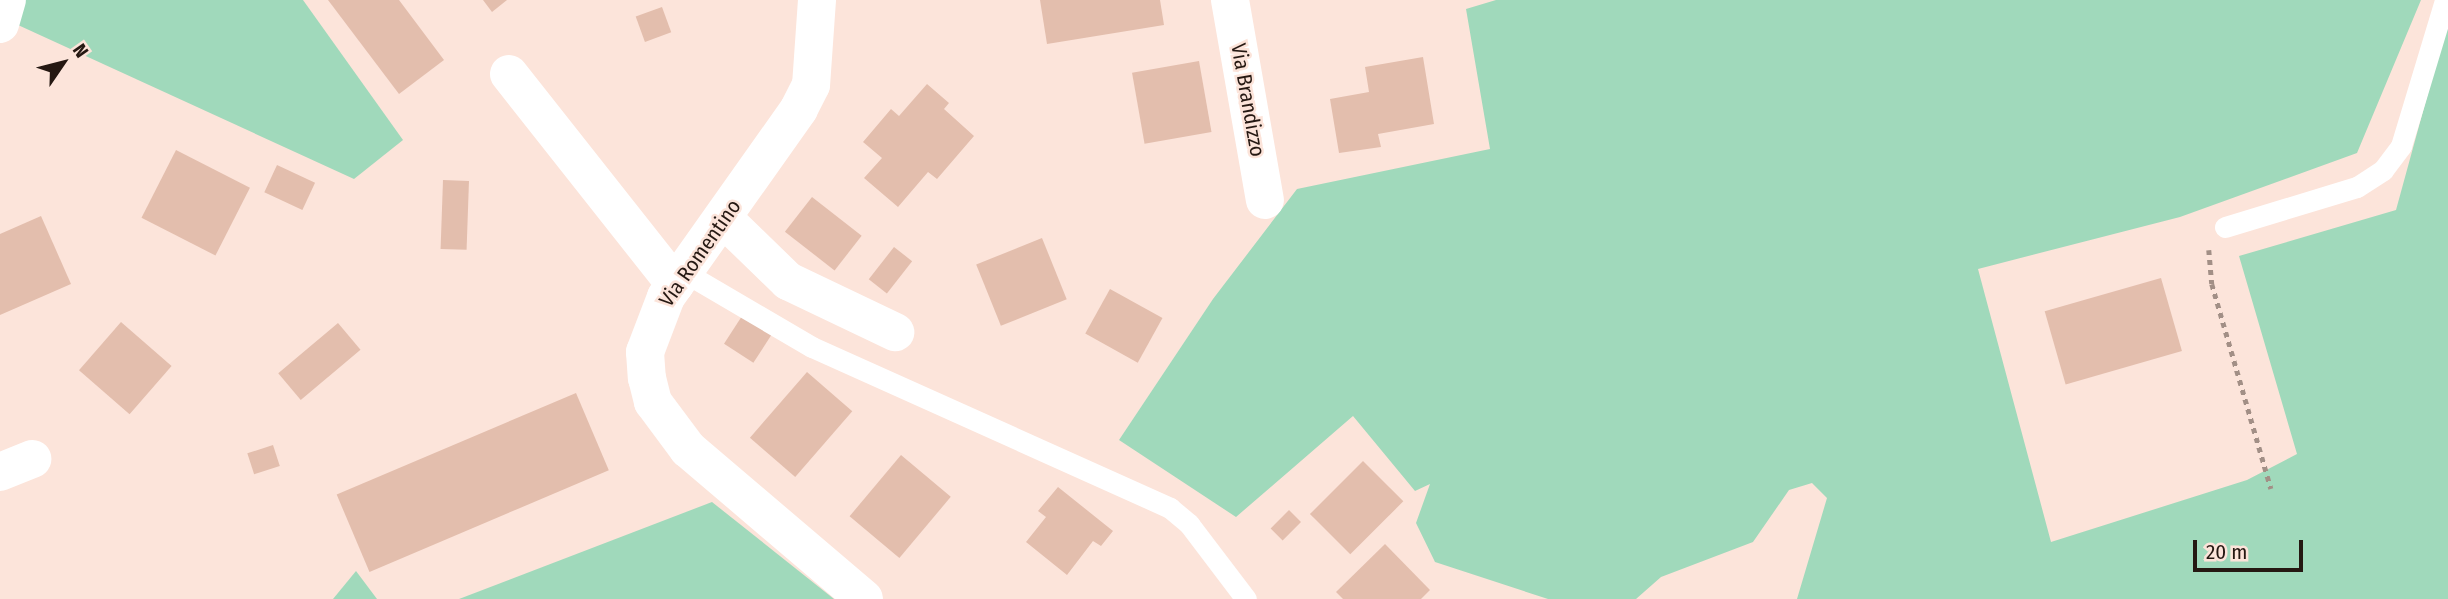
<!DOCTYPE html>
<style>
body{margin:0}
#map{position:relative;width:2448px;height:599px;overflow:hidden;background:#fce4da;font-family:"Fira Sans Condensed",sans-serif}
div>[style]{position:absolute}
[style*='--x']{left:calc(var(--x)*1px);top:calc(var(--y)*1px);width:calc(var(--w)*1px);rotate:calc(var(--a)*1deg)}
.green>*{inset:0;background:#a0d9bb}
.building>*{inset:0;background:#e3bead;transform-origin:0 0}
.path>*{height:4.5px;margin-top:-2.25px;transform-origin:0;background:repeating-linear-gradient(90deg,#a28f86 0 5px,transparent 0 10px)}
.lane>*{height:21px;margin:-10.5px;padding:0 10.5px;transform-origin:10.5px;border-radius:10.5px;background:#fff}
.street>*{height:38px;margin:-19px;padding:0 19px;transform-origin:19px;border-radius:19px;background:#fff}
span{translate:-50% -50%;white-space:nowrap;text-align:center;line-height:1.15;-webkit-text-stroke:5px #fce4da;paint-order:stroke}
.street-label{font-size:21px;color:#251812}
.north{position:absolute;left:28px;top:28px;width:70px;height:70px;-webkit-text-stroke:5px #fce4da;paint-order:stroke;rotate:55deg;font-size:19px;font-weight:700;line-height:28px;text-align:center;color:#251812}
.north::after{content:'';display:block;margin:auto;width:24px;height:32px;background:#251812;clip-path:polygon(50% 0,100% 100%,50% 72%,0 100%)}
.scale{position:absolute;left:2193px;top:540px;width:110px;height:32px;box-sizing:border-box;border:4px solid #251812;border-top:0;padding-left:9px;font-size:21px;line-height:24px;white-space:nowrap;color:#251812;-webkit-text-stroke:5px #fce4da;paint-order:stroke}
</style>
<div id="map">
<div class="green">
<div style="clip-path:polygon(24px 0,303px 0,403px 140px,354px 179px,18px 25px)"></div>
<div style="clip-path:polygon(1496px 0,2421px 0,2357px 153px,2180px 217px,1978px 269px,2051px 542px,2247px 480px,2297px 454px,2239px 256px,2396px 210px,2448px 20px,2448px 599px,1797px 599px,1827px 498px,1812px 483px,1789px 490px,1753px 542px,1661px 577px,1636px 599px,1548px 599px,1435px 562px,1416px 523px,1430px 484px,1415px 491px,1353px 416px,1236px 517px,1119px 440px,1213px 299px,1297px 189px,1490px 149px,1466px 9px)"></div>
<div style="clip-path:polygon(712px 502px,834px 599px,459px 599px)"></div>
<div style="clip-path:polygon(356px 571px,377px 599px,333px 599px)"></div>
</div>
<div class="building">
<div style="clip-path:polygon(328px 0,399px 0,444px 60px,399px 94px)"></div>
<div style="clip-path:polygon(483px 0,507px 0,492px 12px)"></div>
<div style="clip-path:polygon(1040px 0,1160px 0,1164px 25px,1047px 44px)"></div>
<div style="left:662px;top:7px;width:27px;height:28px;rotate:70deg"></div>
<div style="clip-path:polygon(1423px 57px,1434px 124px,1378px 134px,1381px 147px,1339px 153px,1330px 99px,1369px 92px,1365px 67px)"></div>
<div style="left:1199px;top:61px;width:72px;height:68px;rotate:80deg"></div>
<div style="clip-path:polygon(927px 84px,949px 103px,944px 109px,974px 136px,937px 179px,928px 172px,898px 207px,864px 178px,882px 158px,863px 142px,891px 109px,899px 116px)"></div>
<div style="left:176px;top:150px;width:83px;height:76px;rotate:27deg"></div>
<div style="left:277px;top:165px;width:42px;height:30px;rotate:25deg"></div>
<div style="left:443px;top:180px;width:26px;height:69px;rotate:2deg"></div>
<div style="left:812px;top:197px;width:63px;height:44px;rotate:38deg"></div>
<div style="clip-path:polygon(41px 216px,71px 284px,0 315px,0 234px)"></div>
<div style="left:1042px;top:238px;width:66px;height:71px;rotate:68deg"></div>
<div style="left:894px;top:247px;width:23px;height:41px;rotate:38deg"></div>
<div style="left:2161px;top:278px;width:76px;height:121px;rotate:74deg"></div>
<div style="left:1110px;top:289px;width:60px;height:51px;rotate:29deg"></div>
<div style="left:742px;top:316px;width:35px;height:33px;rotate:33deg"></div>
<div style="left:121px;top:322px;width:67px;height:64px;rotate:41deg"></div>
<div style="left:338px;top:323px;width:35px;height:78px;rotate:50deg"></div>
<div style="left:807px;top:372px;width:60px;height:87px;rotate:41deg"></div>
<div style="left:576px;top:393px;width:84px;height:260px;rotate:67deg"></div>
<div style="left:273px;top:445px;width:22px;height:27px;rotate:72deg"></div>
<div style="left:901px;top:455px;width:65px;height:80px;rotate:40deg"></div>
<div style="left:1363px;top:461px;width:57px;height:75px;rotate:45deg"></div>
<div style="clip-path:polygon(1058px 487px,1113px 531px,1101px 546px,1093px 541px,1067px 575px,1026px 542px,1046px 517px,1038px 511px)"></div>
<div style="left:1289px;top:510px;width:17px;height:26px;rotate:45deg"></div>
<div style="clip-path:polygon(1385px 544px,1430px 590px,1421px 599px,1343px 599px,1336px 592px)"></div>
</div>
<div class="path">
<div style="--x:2209;--y:250;--w:34;--a:85"></div>
<div style="--x:2212;--y:284;--w:213;--a:73.9"></div>
</div>
<div class="lane">
<div style="--x:2225;--y:227;--w:138;--a:-16.9"></div>
<div style="--x:2357;--y:187;--w:31;--a:-33"></div>
<div style="--x:2383;--y:170;--w:30;--a:-53"></div>
<div style="--x:2401;--y:146;--w:152;--a:-73.2"></div>
<div style="--x:684;--y:272;--w:148;--a:30.4"></div>
<div style="--x:812;--y:347;--w:393;--a:24.2"></div>
<div style="--x:1170;--y:508;--w:25;--a:40"></div>
<div style="--x:1189;--y:524;--w:94;--a:52.8"></div>
</div>
<div class="street">
<div style="--x:817;--y:0;--w:85;--a:94"></div>
<div style="--x:811;--y:85;--w:27;--a:117"></div>
<div style="--x:799;--y:109;--w:230;--a:125.3"></div>
<div style="--x:666;--y:297;--w:59;--a:110.9"></div>
<div style="--x:645;--y:352;--w:26;--a:86"></div>
<div style="--x:647;--y:378;--w:25;--a:76"></div>
<div style="--x:653;--y:402;--w:59;--a:53.3"></div>
<div style="--x:688;--y:449;--w:231;--a:40.4"></div>
<div style="--x:1230;--y:0;--w:203;--a:80.1"></div>
<div style="--x:0;--y:24;--w:25;--a:-74"></div>
<div style="--x:509;--y:74;--w:268;--a:51.7"></div>
<div style="--x:723;--y:218;--w:91;--a:44.1"></div>
<div style="--x:788;--y:281;--w:119;--a:25.5"></div>
<div style="--x:0;--y:472;--w:35;--a:-22"></div>
</div>
<div class="street-label">
<span style="left:1248px;top:100px;rotate:80deg">Via Brandizzo</span>
<span style="left:700px;top:253px;rotate:-55deg">Via Romentino</span>
</div>
<div class="north">N</div>
<div class="scale">20 m</div>
</div>
